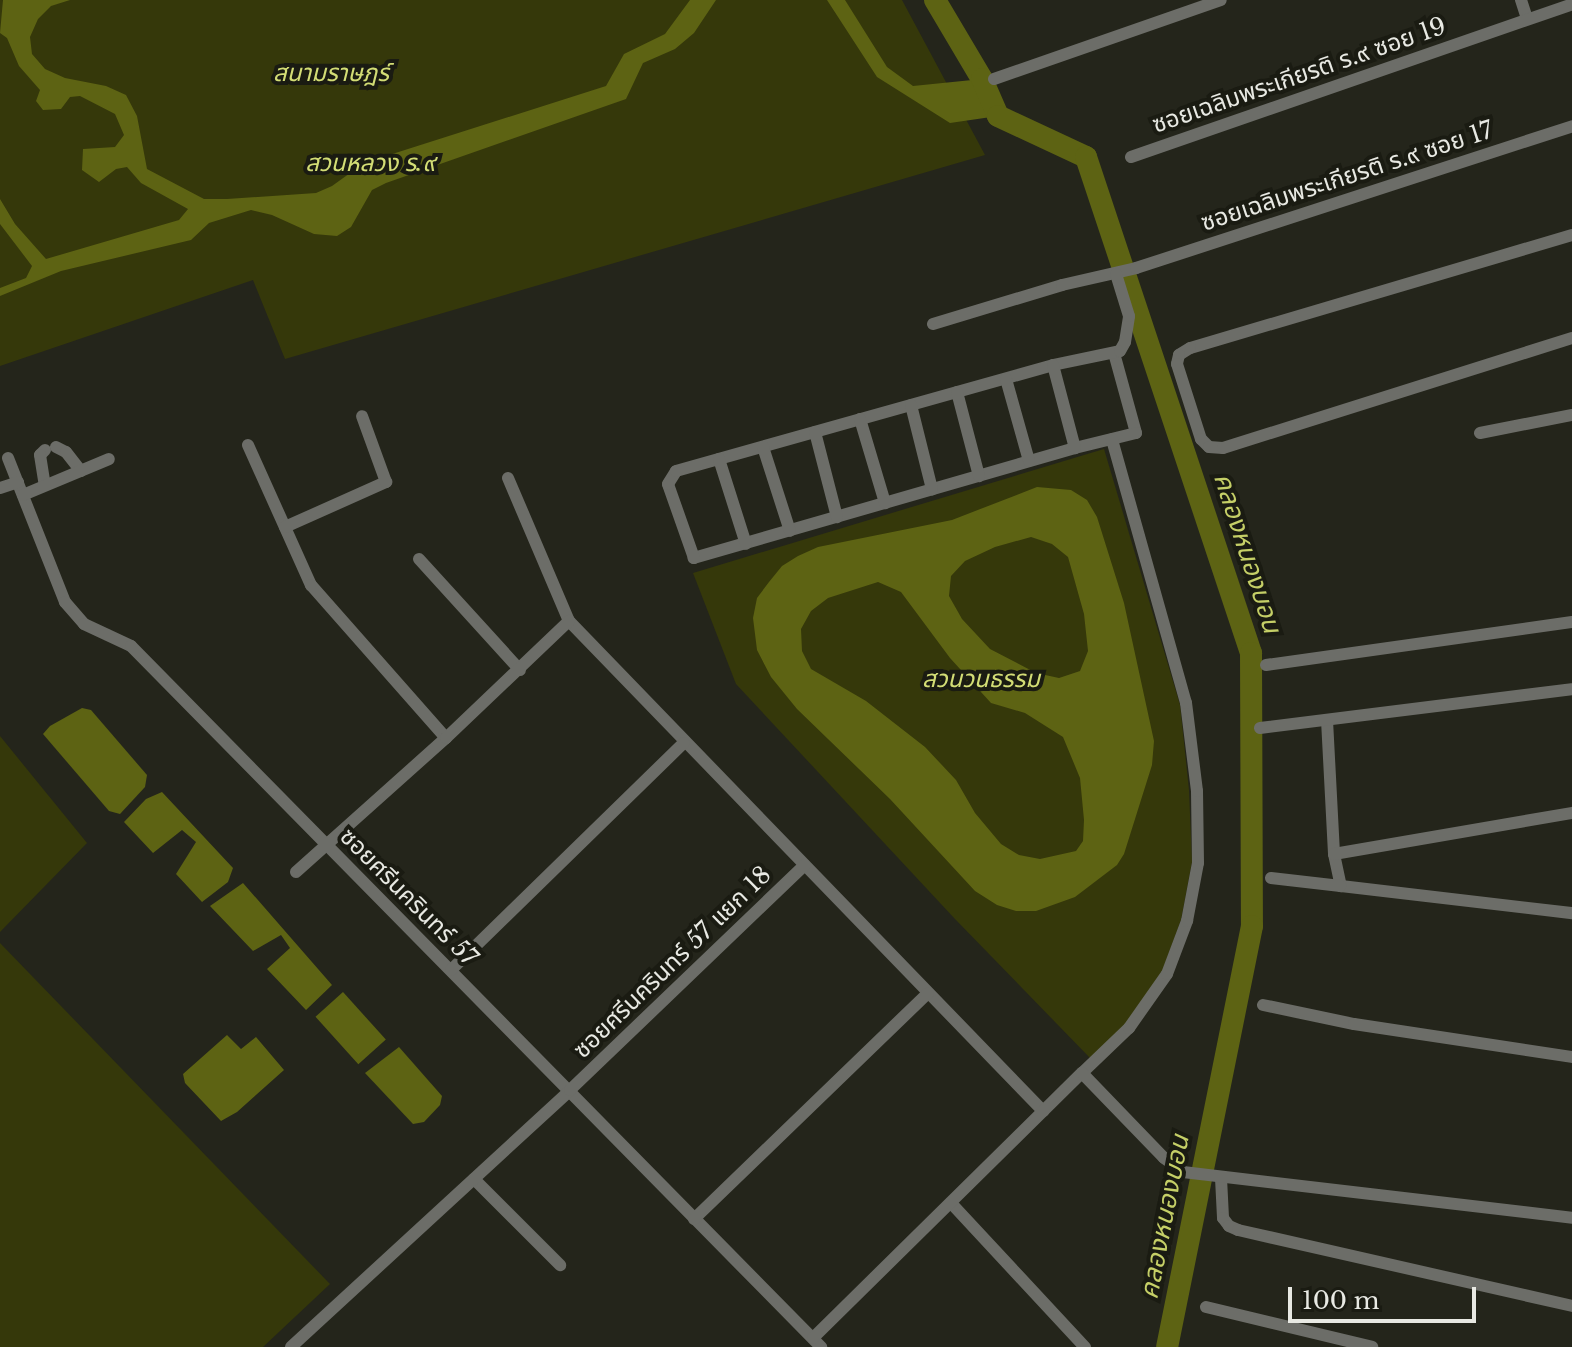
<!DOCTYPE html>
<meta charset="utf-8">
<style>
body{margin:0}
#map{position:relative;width:1572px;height:1347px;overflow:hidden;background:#24251b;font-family:"Libre Baskerville","Noto Sans Thai",serif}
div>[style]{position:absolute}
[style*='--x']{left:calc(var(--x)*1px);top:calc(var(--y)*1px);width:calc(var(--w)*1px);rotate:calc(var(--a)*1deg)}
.green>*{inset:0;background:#35380a}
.water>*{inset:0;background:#5d6313;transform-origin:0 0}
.river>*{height:22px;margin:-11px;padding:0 11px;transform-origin:11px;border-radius:11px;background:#5d6313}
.minor>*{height:12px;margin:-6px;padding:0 6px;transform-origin:6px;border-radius:6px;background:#6c6d68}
span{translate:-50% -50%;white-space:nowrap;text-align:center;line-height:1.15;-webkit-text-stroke:8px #1a1b12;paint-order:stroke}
.park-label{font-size:24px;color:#d3dd75;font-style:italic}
.street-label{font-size:24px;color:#e8e9e3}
.water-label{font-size:26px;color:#c5cf67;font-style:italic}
.scale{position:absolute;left:1288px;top:1287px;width:188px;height:36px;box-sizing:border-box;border:4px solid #e8e9e3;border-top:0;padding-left:10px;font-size:24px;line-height:28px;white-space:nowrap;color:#e8e9e3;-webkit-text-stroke:6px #1a1b12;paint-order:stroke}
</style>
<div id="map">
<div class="green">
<div style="clip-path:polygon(0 0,902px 0,985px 155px,285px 359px,253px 280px,0 366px)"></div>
<div style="clip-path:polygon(1104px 449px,1180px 705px,1189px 790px,1192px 862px,1181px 920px,1162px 972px,1128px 1023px,1091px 1059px,955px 919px,736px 684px,693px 573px)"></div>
<div style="clip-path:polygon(0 736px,87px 843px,0 932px)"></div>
<div style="clip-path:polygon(0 943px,330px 1284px,263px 1347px,0 1347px)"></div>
</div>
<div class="water">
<div style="clip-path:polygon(3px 0,70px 0,51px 6px,38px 19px,30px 37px,32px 54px,45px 69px,65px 78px,106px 86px,126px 95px,137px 116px,147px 169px,204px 199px,227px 199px,316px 193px,332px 186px,364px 163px,606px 86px,624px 54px,665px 34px,690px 0,716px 0,694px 33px,675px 49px,643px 63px,626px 99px,386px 183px,372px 190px,351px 227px,337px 236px,314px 234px,272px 215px,251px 210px,209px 223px,191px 240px,61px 271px,0 296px,0 288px,26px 278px,32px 266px,0 224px,0 199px,15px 224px,46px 259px,179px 220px,188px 209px,141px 183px,127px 167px,116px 169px,99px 182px,82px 170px,83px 149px,115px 147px,124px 135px,115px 114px,80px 96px,70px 97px,61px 109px,43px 110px,36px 101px,40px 90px,19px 66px,7px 38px,0 33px)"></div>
<div style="clip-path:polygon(827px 0,845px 0,887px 67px,913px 86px,982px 79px,998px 116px,950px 123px,877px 77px)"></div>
<div style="clip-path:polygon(evenodd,1037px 487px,1071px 490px,1087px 500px,1097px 517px,1124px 603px,1154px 741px,1152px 765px,1124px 854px,1117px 865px,1075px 897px,1036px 911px,1016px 911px,997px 905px,975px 891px,890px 799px,797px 709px,771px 677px,757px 650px,753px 618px,757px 598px,769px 582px,782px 566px,798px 556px,818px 547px,952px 520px,1037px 487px,1031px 537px,1052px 544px,1068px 557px,1084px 614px,1088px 651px,1080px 671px,1059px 678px,1036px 673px,990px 649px,962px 619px,949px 596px,951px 576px,965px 561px,995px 547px,1031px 537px,1037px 487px,878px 582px,901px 592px,950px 658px,991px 703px,1025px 713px,1063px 737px,1080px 778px,1084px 820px,1083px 841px,1076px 851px,1040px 859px,1019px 855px,1001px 844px,975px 813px,956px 780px,925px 747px,866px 701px,811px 669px,802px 651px,801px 629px,811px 611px,828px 598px,878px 582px)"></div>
<div style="clip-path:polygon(82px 708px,91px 710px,147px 775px,145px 787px,120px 814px,109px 811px,43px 734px,50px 726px)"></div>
<div style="clip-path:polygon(162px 792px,233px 868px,228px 882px,202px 902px,176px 874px,196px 842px,182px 830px,153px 853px,124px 822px,146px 799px)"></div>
<div style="clip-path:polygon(243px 883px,332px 985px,306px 1010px,267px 969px,290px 948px,281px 935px,253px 951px,210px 906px)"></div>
<div style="left:343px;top:992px;width:64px;height:37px;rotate:48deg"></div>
<div style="clip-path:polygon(227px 1035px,241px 1049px,256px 1037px,284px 1070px,237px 1112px,221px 1121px,185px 1083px,183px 1074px)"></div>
<div style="clip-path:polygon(399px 1047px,442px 1096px,440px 1105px,424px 1122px,413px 1124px,365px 1073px)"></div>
</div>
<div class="river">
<div style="--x:935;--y:0;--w:92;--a:59.3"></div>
<div style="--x:982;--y:79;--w:40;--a:66.6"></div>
<div style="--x:998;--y:116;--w:97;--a:25"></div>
<div style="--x:1086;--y:157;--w:523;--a:71.6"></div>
<div style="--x:1251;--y:653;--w:273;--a:89.8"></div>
<div style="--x:1252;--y:926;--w:429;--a:101.4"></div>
</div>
<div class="minor">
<div style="--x:1521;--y:0;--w:20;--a:72"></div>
<div style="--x:994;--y:79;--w:240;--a:-19.2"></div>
<div style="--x:1131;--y:157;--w:467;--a:-19.1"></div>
<div style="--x:1572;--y:235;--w:398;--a:163.5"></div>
<div style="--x:1190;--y:348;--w:13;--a:148"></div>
<div style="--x:1179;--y:355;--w:9;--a:103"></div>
<div style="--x:1177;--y:364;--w:79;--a:72.3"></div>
<div style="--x:1201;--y:439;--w:11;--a:45"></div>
<div style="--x:1209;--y:447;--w:14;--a:4"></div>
<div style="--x:1223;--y:448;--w:366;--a:-17.5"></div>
<div style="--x:933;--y:324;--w:135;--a:-16.8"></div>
<div style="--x:1062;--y:285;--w:76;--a:-12.9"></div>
<div style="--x:1136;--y:268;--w:459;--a:-18"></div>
<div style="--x:1114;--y:353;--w:83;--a:74.6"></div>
<div style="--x:1136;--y:433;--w:63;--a:166.2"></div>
<div style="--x:1075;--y:448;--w:397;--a:163.9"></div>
<div style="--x:694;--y:558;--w:78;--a:-109.4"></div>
<div style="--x:668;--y:484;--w:15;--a:-58"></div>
<div style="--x:676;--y:471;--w:392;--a:-15.7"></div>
<div style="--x:1053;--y:365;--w:68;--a:-11.8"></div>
<div style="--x:1120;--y:351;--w:10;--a:-61"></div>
<div style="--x:1125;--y:342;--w:26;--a:-81"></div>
<div style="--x:1129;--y:316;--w:44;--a:-107.2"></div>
<div style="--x:1053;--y:365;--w:86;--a:75.2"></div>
<div style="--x:1006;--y:379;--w:85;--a:74.3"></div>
<div style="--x:957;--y:392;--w:87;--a:75.3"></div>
<div style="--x:911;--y:405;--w:87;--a:76"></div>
<div style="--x:860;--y:419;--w:88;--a:73.4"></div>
<div style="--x:815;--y:432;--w:88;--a:75.5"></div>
<div style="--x:1480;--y:433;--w:94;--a:-11.1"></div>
<div style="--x:248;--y:445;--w:154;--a:65.8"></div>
<div style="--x:311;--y:585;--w:204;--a:48.6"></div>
<div style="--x:56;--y:447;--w:11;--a:27"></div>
<div style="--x:66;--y:452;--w:24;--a:52"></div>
<div style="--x:763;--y:447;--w:88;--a:72.2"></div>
<div style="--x:45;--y:450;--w:7;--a:135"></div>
<div style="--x:40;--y:455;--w:30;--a:81"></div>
<div style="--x:8;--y:458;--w:155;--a:68.4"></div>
<div style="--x:65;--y:602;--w:29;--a:49"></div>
<div style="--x:84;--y:624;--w:52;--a:25.1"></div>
<div style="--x:131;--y:646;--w:984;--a:45.45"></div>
<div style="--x:719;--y:459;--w:89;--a:72.4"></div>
<div style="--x:508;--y:478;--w:155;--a:66.9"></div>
<div style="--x:569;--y:621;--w:682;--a:45.95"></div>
<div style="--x:0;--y:488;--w:19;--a:-18"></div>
<div style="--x:23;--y:495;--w:93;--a:-22.7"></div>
<div style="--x:285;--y:527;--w:111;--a:-24"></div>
<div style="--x:386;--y:482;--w:70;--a:-110"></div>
<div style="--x:419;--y:559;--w:150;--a:47.7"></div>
<div style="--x:1266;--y:665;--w:309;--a:-8"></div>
<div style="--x:1327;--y:720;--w:134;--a:87"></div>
<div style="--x:1334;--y:854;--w:33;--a:78"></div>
<div style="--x:1341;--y:886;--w:233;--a:6.7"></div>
<div style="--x:1260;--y:728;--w:314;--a:-7.1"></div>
<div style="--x:1334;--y:854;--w:242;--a:-9.8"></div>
<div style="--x:296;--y:872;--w:201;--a:-41.8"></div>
<div style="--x:446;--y:738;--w:170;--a:-43.6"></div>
<div style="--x:1271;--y:878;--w:70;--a:6.5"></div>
<div style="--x:451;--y:970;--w:325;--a:-44.3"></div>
<div style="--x:1263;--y:1005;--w:93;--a:11.8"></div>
<div style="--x:1354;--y:1024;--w:220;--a:8.6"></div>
<div style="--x:1082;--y:1073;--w:65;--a:-43.8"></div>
<div style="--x:1129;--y:1028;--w:66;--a:-54.9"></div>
<div style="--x:1167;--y:974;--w:57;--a:-69.3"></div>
<div style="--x:1187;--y:921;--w:59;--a:-79.3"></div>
<div style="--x:1198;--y:863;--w:72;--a:-90.8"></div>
<div style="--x:1197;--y:791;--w:89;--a:-97.1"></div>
<div style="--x:1186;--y:703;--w:274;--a:-105.7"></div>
<div style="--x:1221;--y:1178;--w:40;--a:87.1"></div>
<div style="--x:1223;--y:1218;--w:10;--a:53"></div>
<div style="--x:1229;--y:1226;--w:10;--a:24"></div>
<div style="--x:1238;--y:1230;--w:343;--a:12.8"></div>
<div style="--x:474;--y:1179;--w:122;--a:45"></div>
<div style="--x:951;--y:1203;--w:197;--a:47.1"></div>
<div style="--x:694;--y:1219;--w:325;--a:-44"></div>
<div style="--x:1206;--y:1307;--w:171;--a:13.5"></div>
<div style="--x:813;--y:1338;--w:378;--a:-44.6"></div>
<div style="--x:1082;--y:1073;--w:118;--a:46"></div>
<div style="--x:1164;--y:1158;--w:24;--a:36"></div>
<div style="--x:1183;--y:1172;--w:392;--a:6.7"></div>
<div style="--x:291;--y:1347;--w:379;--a:-42.6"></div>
<div style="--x:570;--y:1090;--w:325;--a:-43.8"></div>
</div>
<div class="park-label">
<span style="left:331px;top:73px">สนามราษฎร์</span>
<span style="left:370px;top:163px">สวนหลวง ร.๙</span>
<span style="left:981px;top:679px">สวนวนธรรม</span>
</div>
<div class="street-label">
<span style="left:1299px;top:75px;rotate:-19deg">ซอยเฉลิมพระเกียรติ ร.๙ ซอย 19</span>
<span style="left:1347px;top:176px;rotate:-18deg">ซอยเฉลิมพระเกียรติ ร.๙ ซอย 17</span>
<span style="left:409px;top:897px;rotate:45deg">ซอยศรีนครินทร์ 57</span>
<span style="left:672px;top:962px;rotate:-44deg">ซอยศรีนครินทร์ 57 แยก 18</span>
</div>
<div class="water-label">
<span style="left:1247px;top:553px;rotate:72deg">คลองหนองบอน</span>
<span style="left:1165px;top:1217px;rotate:-79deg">คลองหนองบอน</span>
</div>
<div class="scale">100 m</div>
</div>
